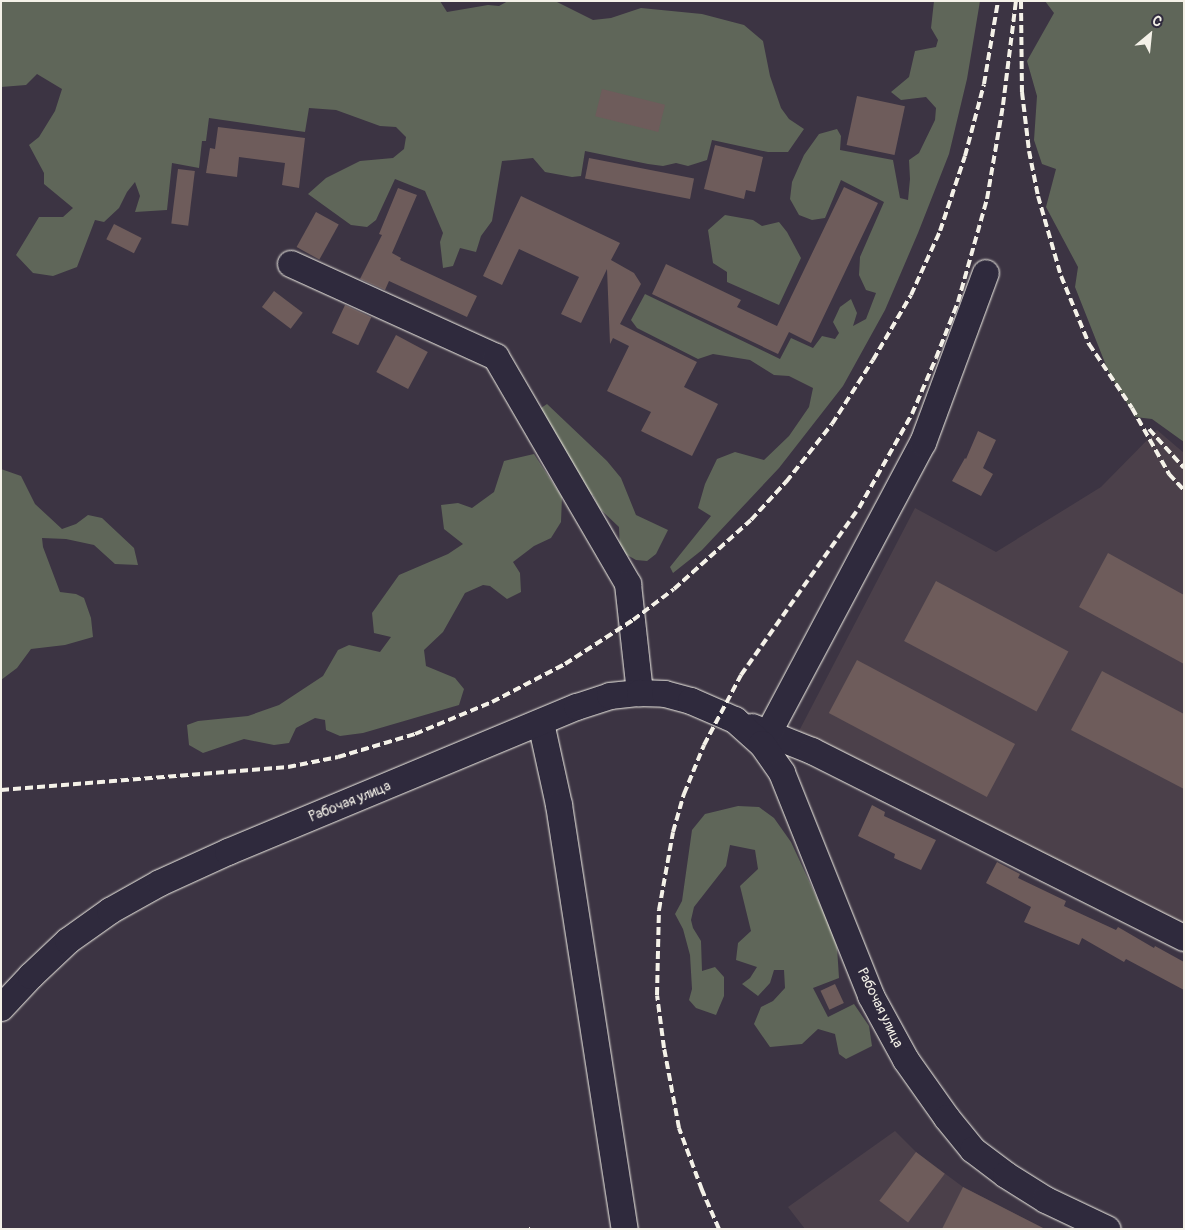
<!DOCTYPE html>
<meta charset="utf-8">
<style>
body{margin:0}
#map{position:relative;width:1185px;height:1230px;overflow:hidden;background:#3c3443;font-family:Pangolin,sans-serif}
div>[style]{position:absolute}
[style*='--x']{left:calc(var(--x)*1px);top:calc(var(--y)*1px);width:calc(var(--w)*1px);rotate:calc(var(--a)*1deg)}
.built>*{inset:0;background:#4b404a}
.green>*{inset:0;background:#5f6659}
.building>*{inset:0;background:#6e5c5b;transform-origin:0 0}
.roads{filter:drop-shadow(0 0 1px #f4f1e8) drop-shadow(0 0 1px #f4f1e8)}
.minor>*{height:26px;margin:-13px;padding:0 13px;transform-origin:13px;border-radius:13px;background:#2f2a3d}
.rail>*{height:4px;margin-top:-2px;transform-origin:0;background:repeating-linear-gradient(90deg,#f4f1e8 0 8px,transparent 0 12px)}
span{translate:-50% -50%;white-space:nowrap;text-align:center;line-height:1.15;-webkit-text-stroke:5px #2f2a3d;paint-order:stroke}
.street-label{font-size:14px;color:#f4f1e8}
.frame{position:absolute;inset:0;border:2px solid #f4f1e8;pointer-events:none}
.north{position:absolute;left:1125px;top:10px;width:50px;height:50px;-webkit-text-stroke:4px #2f2a3d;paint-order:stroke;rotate:28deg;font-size:14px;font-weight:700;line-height:20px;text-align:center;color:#f4f1e8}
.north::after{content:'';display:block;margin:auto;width:18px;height:22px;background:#f4f1e8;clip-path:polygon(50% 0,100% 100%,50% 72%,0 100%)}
</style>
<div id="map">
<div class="built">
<div style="clip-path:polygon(1157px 430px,1184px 453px,1184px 927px,799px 731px,915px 508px,996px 552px,1101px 487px)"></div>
<div style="clip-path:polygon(895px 1131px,916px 1152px,963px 1187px,1045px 1229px,805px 1229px,788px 1207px)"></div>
</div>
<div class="green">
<div style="clip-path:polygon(1px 1px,440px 1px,447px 12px,488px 5px,499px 6px,508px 1px,555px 1px,593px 20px,611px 18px,641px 8px,702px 14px,744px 25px,763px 41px,770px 76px,781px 108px,789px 119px,804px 129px,788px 152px,768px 152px,712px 140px,707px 160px,688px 166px,676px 163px,663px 166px,648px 164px,585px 151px,581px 176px,572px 177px,545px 172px,533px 158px,502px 161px,492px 221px,481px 236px,476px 252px,460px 248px,453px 266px,443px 268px,440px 242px,443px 233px,425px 191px,395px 179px,376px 220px,367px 227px,351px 225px,308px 194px,326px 178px,360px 161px,393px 158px,404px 149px,406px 137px,396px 127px,380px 126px,336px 110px,309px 108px,305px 132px,209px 118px,206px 141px,202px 141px,199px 168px,172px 163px,167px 210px,135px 212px,140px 196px,135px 182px,127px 192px,119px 208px,104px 222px,95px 220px,77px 267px,53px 276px,33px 273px,16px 255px,39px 217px,63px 217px,73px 208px,44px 184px,44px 173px,29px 145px,39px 137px,55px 111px,62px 89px,37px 74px,26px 85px,1px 87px)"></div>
<div style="clip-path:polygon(934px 1px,980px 1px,967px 79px,949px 154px,918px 233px,885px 310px,843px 386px,779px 468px,702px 550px,673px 573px,670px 567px,711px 516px,698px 508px,705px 484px,717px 459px,735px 452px,764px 460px,789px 436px,809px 407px,813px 388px,789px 376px,774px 375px,750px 360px,713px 354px,698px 359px,637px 328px,631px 320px,645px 294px,780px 359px,791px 338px,813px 348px,822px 336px,835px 339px,839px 333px,833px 322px,840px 307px,851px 299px,857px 313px,853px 326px,866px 319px,876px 293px,866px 290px,859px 275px,860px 257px,884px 202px,841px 180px,825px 218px,812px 220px,799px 215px,790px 199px,792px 182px,804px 155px,819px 134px,837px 129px,841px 136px,840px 150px,893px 160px,900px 198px,908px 200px,910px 179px,909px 160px,919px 153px,935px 120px,936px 108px,926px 97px,901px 100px,891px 92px,909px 77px,915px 51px,936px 47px,938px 40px,931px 28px)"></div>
<div style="clip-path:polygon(1045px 1px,1184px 1px,1184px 442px,1152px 419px,1135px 417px,1109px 373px,1075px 287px,1078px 267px,1046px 207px,1056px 169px,1042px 164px,1034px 140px,1037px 96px,1027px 61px,1054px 13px)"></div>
<div style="clip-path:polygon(725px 215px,753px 220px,762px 226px,779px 222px,787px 232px,801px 258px,779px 305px,727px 282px,727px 272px,713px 263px,708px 230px)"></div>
<div style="clip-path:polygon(547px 404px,607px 461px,621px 478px,636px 515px,668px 530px,656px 554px,647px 561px,636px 560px,620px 551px,619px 527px,599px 508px,593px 495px,577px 490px,538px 410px)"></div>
<div style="clip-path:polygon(534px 454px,562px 497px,561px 522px,551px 538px,534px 546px,513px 562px,520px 573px,521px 592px,507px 599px,490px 586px,483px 585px,465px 593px,443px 632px,424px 650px,426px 666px,455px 678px,464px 689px,459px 705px,363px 733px,340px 736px,326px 730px,325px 720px,315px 718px,296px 728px,289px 743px,274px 745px,244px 739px,203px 753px,189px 745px,187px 725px,198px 721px,248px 716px,279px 705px,323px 676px,338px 650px,349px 645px,380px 652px,391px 637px,374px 633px,372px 613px,399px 575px,448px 554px,463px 544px,444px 529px,441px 505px,458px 503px,472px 508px,494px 492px,504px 461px)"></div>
<div style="clip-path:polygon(1px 469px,21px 476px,35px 504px,62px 529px,76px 524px,88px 515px,102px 518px,134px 548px,138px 565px,115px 564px,94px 545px,66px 539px,42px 538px,43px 547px,60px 592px,76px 594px,84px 598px,91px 618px,93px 637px,65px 645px,31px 649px,17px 668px,1px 680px)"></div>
<div style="clip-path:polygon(738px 806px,759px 807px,774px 818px,791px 842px,830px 926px,837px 947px,839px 978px,813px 988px,828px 1017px,854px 1004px,869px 1026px,872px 1046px,846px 1059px,839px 1054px,835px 1034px,818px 1029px,802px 1044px,770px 1047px,754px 1024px,761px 1007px,773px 1001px,785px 988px,784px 970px,774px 970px,770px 983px,758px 996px,742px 984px,750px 978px,757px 967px,736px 960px,738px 943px,751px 931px,740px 886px,758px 869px,755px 850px,730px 845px,726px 866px,694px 907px,691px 920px,693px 928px,701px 941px,702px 971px,715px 967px,724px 977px,724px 996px,716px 1015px,696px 1008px,689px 1000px,692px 989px,690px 955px,683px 929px,675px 914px,682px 901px,692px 830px,705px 814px)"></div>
</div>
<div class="building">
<div style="left:602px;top:89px;width:65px;height:28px;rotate:14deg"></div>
<div style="left:857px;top:96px;width:49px;height:50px;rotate:12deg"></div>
<div style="clip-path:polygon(218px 127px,305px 138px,299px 188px,282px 185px,285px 163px,239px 157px,237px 177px,206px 173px,210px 148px,215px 149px)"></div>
<div style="clip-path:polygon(715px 145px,763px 157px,755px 192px,746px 190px,744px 199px,704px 189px)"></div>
<div style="left:589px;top:158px;width:107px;height:21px;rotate:11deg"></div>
<div style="left:178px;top:169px;width:17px;height:55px;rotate:7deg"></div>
<div style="clip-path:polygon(844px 187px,878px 203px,811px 343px,789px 332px,778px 354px,652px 294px,666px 264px,741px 300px,737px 307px,777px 326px)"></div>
<div style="clip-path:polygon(398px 188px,417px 195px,392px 253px,401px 258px,400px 260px,477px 296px,467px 317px,389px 281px,385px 290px,360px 279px,382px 235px,379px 234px)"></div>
<div style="clip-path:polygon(521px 196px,620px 243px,611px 260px,634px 273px,641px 284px,620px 324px,697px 362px,684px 387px,718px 404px,692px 456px,641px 431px,651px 412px,607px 391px,629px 346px,613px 338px,610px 344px,607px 269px,581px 323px,561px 314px,579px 277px,519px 249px,502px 285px,483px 276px)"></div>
<div style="left:316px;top:212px;width:26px;height:40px;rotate:29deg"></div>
<div style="left:114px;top:224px;width:31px;height:17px;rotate:27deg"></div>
<div style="left:274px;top:291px;width:36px;height:20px;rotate:37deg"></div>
<div style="left:345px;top:305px;width:29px;height:31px;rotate:25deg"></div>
<div style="left:396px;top:335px;width:36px;height:42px;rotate:28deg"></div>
<div style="clip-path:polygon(978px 431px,996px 440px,983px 468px,993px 474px,981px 496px,952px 481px,965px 458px,966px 459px)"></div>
<div style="clip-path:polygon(1108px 553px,1184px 595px,1184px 664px,1079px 607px)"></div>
<div style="left:936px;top:581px;width:150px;height:68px;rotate:28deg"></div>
<div style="left:857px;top:660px;width:179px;height:60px;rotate:28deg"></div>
<div style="clip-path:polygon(1102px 671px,1184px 714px,1184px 789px,1071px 730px)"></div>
<div style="clip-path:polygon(872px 805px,885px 812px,884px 816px,936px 840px,921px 870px,894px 858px,895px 854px,858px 836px)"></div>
<div style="clip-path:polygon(997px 862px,1020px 874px,1018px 878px,1066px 901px,1064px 906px,1116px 930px,1118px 927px,1154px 948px,1155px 946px,1184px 962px,1184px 990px,1126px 959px,1124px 962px,1082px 938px,1079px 945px,1024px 922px,1031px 907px,986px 883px)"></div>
<div style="left:835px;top:984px;width:21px;height:16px;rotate:65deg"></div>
<div style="left:916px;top:1152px;width:36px;height:61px;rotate:37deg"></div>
<div style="clip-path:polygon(963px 1187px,1045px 1229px,942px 1229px)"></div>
</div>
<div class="roads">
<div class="minor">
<div style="--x:291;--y:264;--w:225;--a:24.4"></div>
<div style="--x:496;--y:357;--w:263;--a:59.8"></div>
<div style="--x:628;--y:584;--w:110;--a:83.7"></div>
<div style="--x:541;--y:723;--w:84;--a:77.6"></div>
<div style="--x:559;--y:805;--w:429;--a:81.2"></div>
<div style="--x:752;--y:727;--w:65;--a:21.8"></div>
<div style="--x:812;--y:751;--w:416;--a:26.7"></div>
<div style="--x:768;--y:734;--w:330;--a:-62"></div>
<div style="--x:923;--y:443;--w:181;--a:-69.7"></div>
<div style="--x:1;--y:1008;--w:44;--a:-46.8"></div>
<div style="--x:31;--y:976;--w:51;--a:-43.4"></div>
<div style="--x:68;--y:941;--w:52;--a:-35.5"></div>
<div style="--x:110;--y:911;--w:57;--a:-29.2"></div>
<div style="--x:160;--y:883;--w:75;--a:-24.5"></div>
<div style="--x:228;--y:852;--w:378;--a:-22.6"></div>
<div style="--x:577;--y:707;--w:35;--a:-18"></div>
<div style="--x:610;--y:696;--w:30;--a:-6"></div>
<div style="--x:640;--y:693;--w:25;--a:2"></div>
<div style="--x:665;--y:694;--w:27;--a:15"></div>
<div style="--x:691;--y:701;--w:48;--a:23.4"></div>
<div style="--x:735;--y:720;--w:36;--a:42"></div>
<div style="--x:762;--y:744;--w:35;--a:55"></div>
<div style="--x:782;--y:773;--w:240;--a:68.2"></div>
<div style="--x:871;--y:996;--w:73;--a:61.3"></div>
<div style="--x:906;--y:1060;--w:71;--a:54.7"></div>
<div style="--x:947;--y:1118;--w:41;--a:50.9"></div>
<div style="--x:973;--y:1150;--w:41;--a:37.1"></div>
<div style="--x:1006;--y:1175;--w:47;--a:32"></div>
<div style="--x:1046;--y:1200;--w:68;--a:25.4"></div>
</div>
</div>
<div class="rail">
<div style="--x:1021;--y:1;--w:91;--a:89.4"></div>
<div style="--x:1022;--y:92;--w:59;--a:83.2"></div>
<div style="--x:1029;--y:151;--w:46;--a:78.7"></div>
<div style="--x:1038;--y:196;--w:83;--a:74"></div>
<div style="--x:1061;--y:276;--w:74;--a:67.6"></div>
<div style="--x:1089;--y:344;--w:77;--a:56.1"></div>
<div style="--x:1132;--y:408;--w:76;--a:60.7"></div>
<div style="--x:1169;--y:474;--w:22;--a:47"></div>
<div style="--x:1149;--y:429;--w:52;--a:48.1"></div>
<div style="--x:1;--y:790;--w:288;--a:-4.6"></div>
<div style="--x:288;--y:767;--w:51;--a:-11.3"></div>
<div style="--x:338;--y:757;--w:80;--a:-16.6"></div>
<div style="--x:415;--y:734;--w:83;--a:-22.6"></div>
<div style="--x:492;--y:702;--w:82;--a:-27.5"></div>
<div style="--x:565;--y:664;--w:81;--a:-32.9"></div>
<div style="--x:633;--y:620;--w:51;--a:-37.1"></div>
<div style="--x:674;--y:589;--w:103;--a:-41.9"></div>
<div style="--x:751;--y:520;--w:52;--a:-47.4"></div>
<div style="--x:786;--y:482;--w:74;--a:-51.6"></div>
<div style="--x:832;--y:424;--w:76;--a:-57.4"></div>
<div style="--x:873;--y:360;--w:75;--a:-59.7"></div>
<div style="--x:911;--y:295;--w:70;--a:-65.6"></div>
<div style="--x:940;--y:231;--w:79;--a:-71.6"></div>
<div style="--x:965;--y:156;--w:74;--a:-75.2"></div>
<div style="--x:984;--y:84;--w:84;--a:-80.4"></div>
<div style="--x:528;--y:1228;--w:1;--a:45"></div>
<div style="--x:719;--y:1229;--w:43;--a:-113.6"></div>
<div style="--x:702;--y:1190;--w:66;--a:-110.4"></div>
<div style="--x:679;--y:1128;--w:81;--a:-100.6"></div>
<div style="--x:664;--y:1048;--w:53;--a:-97.5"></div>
<div style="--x:657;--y:995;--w:85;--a:-88.7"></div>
<div style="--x:659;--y:910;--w:79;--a:-79.8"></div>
<div style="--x:673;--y:832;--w:40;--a:-74"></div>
<div style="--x:684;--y:794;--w:53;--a:-67.8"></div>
<div style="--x:704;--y:745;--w:79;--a:-62.1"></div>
<div style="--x:741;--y:675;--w:204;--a:-54.8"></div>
<div style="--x:859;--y:508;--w:108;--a:-60.6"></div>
<div style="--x:912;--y:414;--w:61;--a:-66.8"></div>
<div style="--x:936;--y:358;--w:60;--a:-68.6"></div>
<div style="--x:958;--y:302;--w:107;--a:-74.3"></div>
<div style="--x:987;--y:199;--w:95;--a:-80.3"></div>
<div style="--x:1003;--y:105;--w:105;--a:-82.9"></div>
</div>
<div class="street-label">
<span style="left:350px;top:802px;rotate:-22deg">Рабочая улица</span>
<span style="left:880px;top:1008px;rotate:64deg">Рабочая улица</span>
</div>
<div class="frame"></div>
<div class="north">С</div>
</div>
